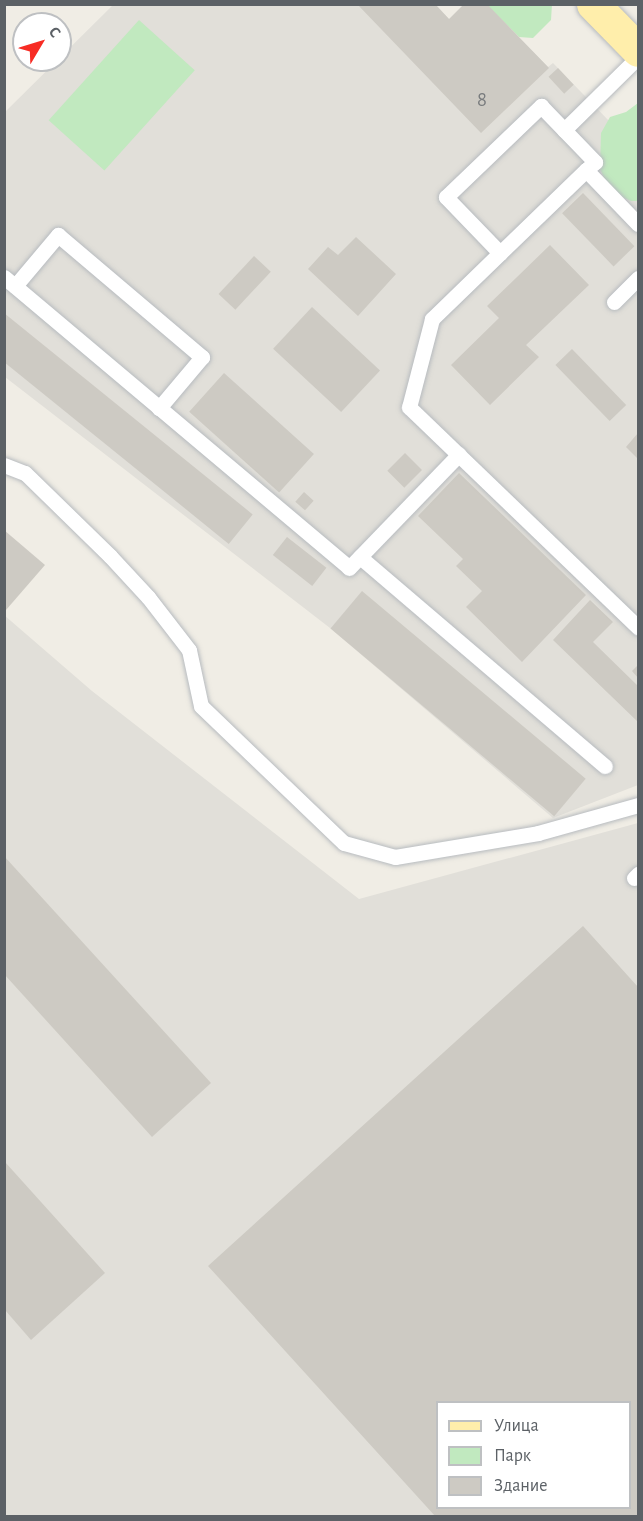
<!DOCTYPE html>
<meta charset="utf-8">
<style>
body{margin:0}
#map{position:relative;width:643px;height:1521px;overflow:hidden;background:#f0ede5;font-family:"Alegreya Sans",sans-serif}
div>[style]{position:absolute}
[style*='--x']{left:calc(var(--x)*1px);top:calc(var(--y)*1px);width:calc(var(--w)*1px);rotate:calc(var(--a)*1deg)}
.industrial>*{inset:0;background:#e1dfd9}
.green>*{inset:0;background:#c1e9bf;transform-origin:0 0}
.building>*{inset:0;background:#cdcac3;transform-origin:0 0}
.roads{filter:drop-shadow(0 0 2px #b7bbbf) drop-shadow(0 0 2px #b7bbbf)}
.service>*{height:15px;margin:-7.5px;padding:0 7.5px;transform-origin:7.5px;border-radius:7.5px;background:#fff}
.primary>*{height:33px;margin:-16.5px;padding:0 16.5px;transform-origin:16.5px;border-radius:16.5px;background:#ffeeab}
span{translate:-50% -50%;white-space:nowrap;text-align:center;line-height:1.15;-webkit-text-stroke:6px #fff;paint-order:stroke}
.number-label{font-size:21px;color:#787b7d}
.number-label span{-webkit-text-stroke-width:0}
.frame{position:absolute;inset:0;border:6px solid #5c6166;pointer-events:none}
.legend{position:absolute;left:436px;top:1401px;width:195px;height:108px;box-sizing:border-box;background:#fff;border:2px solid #bec0c2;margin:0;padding:8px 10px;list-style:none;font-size:18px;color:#5c6166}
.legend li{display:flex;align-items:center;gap:12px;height:30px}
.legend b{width:30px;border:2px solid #bec0c2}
.north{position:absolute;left:12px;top:12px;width:60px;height:60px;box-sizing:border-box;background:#fff;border:2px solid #bec0c2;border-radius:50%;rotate:52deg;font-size:16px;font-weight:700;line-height:24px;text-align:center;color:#5c6166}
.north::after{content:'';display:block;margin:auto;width:21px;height:27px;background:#f72c24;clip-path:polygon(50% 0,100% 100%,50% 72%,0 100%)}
</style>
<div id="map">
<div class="industrial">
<div style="clip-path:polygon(435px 4px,449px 19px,487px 5px,548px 67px,553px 63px,638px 151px,638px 785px,553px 818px,330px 628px,5px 377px,4px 113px,113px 5px)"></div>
<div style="clip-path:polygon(evenodd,4px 615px,92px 691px,359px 899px,638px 823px,638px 1516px,5px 1516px,4px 615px,438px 1402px,630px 1402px,630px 1508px,438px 1508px,438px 1402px)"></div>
</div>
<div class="green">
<div style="clip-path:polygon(552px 4px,551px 20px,533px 38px,519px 37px,487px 5px)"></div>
<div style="left:139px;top:20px;width:75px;height:135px;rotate:42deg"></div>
<div style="clip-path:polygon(638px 103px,638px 201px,631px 201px,615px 194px,608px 186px,600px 169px,601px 133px,610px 117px,626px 112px)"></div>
</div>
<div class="building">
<div style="clip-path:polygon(357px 4px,435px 4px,449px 19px,464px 4px,487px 4px,549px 68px,481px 133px)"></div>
<div style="left:558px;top:68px;width:23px;height:13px;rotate:47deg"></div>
<div style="left:583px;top:193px;width:74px;height:29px;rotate:46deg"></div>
<div style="clip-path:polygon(356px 237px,396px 274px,358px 316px,308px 269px,328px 247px,338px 255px)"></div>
<div style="clip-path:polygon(550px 245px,589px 285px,526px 345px,539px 357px,490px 405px,451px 365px,499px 318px,487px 306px)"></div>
<div style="left:254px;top:256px;width:23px;height:52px;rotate:43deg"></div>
<div style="left:312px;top:307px;width:93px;height:57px;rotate:43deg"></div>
<div style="left:4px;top:313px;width:320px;height:38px;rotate:39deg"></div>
<div style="left:572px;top:349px;width:78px;height:23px;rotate:46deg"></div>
<div style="left:224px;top:373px;width:121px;height:52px;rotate:42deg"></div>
<div style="clip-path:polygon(638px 433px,638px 459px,626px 447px)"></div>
<div style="left:405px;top:453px;width:24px;height:25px;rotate:45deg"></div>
<div style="clip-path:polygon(459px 473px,586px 595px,522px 662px,466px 607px,482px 591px,456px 566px,463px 559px,418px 516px)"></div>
<div style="left:304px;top:492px;width:13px;height:13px;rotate:42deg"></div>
<div style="clip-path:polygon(4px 530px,45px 565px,6px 610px,4px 609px)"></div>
<div style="left:287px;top:537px;width:50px;height:23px;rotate:38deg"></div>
<div style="left:362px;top:591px;width:292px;height:49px;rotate:40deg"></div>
<div style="clip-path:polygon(590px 600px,613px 622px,593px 642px,638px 686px,638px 722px,553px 640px)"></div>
<div style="clip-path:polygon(638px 665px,638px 678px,632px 671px)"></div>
<div style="clip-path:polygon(4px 856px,211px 1083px,152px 1137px,4px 974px)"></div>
<div style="clip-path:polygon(evenodd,583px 926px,638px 987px,638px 1516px,435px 1516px,208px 1266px,583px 926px,438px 1402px,630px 1402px,630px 1508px,438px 1508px,438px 1402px)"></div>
<div style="clip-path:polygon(5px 1162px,105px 1273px,31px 1340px,5px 1310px)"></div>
</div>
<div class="roads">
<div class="service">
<div style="--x:564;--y:130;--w:104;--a:-44.6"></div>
<div style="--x:586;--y:170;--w:75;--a:46.1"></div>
<div style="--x:500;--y:253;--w:78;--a:-134"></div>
<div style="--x:446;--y:197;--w:132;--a:-43.8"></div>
<div style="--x:541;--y:106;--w:78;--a:46"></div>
<div style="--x:595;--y:162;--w:12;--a:138"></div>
<div style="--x:586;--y:170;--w:120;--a:136"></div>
<div style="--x:500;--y:253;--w:95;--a:135.9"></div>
<div style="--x:432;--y:319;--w:91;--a:104.6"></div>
<div style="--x:409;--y:407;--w:318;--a:43.9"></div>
<div style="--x:4;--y:277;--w:451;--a:40.1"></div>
<div style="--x:349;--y:568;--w:158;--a:-46"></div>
<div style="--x:15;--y:286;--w:67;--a:-49.9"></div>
<div style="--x:58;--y:235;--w:189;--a:40.3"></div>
<div style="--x:202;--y:357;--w:67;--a:130.1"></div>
<div style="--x:614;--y:302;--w:34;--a:-45"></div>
<div style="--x:4;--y:465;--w:22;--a:21"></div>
<div style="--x:25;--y:473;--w:119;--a:44.3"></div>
<div style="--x:110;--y:556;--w:56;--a:47.2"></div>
<div style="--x:148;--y:597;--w:67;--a:52.3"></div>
<div style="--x:189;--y:650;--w:57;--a:77.9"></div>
<div style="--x:201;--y:706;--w:198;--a:43.8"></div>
<div style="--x:344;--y:843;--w:53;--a:15.4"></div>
<div style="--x:395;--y:857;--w:145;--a:-9.5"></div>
<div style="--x:538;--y:833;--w:104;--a:-15.6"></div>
<div style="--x:360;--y:557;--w:322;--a:40.5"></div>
<div style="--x:634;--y:878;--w:6;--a:-45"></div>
</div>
<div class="primary">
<div style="--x:593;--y:4;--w:64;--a:45.6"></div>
</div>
</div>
<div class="number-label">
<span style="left:482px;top:100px">8</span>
</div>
<div class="frame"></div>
<ul class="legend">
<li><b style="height:8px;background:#ffeeab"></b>Улица</li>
<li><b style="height:16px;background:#c1e9bf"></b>Парк</li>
<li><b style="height:16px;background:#cdcac3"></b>Здание</li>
</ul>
<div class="north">С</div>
</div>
